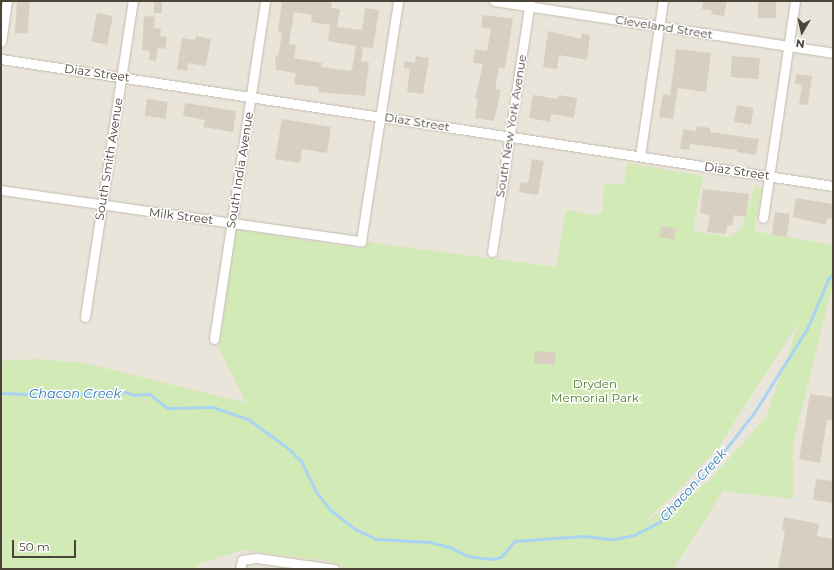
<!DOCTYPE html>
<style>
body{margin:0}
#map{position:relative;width:834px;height:570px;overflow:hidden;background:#f6f3ec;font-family:Montserrat,sans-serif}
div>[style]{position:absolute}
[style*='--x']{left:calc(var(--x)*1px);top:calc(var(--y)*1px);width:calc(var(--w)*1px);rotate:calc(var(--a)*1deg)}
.residential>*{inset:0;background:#eae5da}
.green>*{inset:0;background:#d2eab5}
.stream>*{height:2.5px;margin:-1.25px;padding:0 1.25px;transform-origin:1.25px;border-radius:1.25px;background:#a9d4f2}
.building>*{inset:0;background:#d8cfc1;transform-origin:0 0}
.roads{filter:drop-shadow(0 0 1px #c2bbae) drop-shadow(0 0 1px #c2bbae)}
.minor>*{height:9px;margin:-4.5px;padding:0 4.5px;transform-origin:4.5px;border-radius:4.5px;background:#fff}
span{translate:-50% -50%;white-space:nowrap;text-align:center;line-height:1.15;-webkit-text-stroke:3px #fff;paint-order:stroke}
.street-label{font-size:12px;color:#4b4439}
.park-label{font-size:12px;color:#4a7f2a}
.water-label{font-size:13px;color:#2e7ab2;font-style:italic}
.frame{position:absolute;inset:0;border:2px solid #4b4439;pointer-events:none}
.north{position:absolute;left:782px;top:12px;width:40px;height:40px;-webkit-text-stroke:3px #fff;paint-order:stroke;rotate:189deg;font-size:11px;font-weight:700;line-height:16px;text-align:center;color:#4b4439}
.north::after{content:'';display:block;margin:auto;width:14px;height:18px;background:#4b4439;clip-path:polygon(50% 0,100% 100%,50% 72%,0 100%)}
.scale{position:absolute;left:12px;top:540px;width:64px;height:18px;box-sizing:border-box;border:2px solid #4b4439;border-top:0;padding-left:5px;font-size:12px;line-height:14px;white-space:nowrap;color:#4b4439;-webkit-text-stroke:3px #fff;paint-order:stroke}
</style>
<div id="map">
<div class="residential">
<div style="clip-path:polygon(7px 1px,833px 1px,833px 569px,1px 569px,1px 42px)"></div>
</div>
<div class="green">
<div style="clip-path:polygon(evenodd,627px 163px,703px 176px,693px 231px,729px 237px,742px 228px,755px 186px,762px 188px,754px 231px,833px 245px,833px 283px,793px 444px,793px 499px,723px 491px,674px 569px,346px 569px,328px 561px,242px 550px,198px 564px,196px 569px,1px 569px,1px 361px,37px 359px,84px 363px,246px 403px,219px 349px,236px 230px,364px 249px,367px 242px,556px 267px,566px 210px,595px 215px,602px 212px,604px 186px,607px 183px,624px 185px,627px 163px,800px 320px,766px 417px,709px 481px,643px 523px,677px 492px,719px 446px,800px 320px)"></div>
</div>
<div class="stream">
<div style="--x:1;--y:393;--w:54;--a:2.1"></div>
<div style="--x:55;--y:395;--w:67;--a:-3.4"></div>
<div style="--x:122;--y:391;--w:13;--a:18"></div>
<div style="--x:134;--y:395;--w:16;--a:-4"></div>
<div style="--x:150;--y:394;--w:22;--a:39"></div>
<div style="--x:167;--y:408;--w:46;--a:-1.2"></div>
<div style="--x:213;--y:407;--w:37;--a:19"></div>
<div style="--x:248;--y:419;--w:49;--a:35.9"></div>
<div style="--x:288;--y:448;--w:20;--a:45"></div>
<div style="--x:302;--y:462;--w:32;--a:64"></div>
<div style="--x:316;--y:491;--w:24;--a:52"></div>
<div style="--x:331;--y:510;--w:31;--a:38"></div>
<div style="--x:355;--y:529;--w:23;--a:25"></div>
<div style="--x:376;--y:539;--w:54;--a:3.2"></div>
<div style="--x:430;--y:542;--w:23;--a:15"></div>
<div style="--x:452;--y:548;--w:18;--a:27"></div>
<div style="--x:468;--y:556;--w:22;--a:8"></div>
<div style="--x:490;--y:559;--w:11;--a:-10"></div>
<div style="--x:501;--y:557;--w:21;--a:-49"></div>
<div style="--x:515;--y:541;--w:68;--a:-4.2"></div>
<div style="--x:583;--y:536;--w:31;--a:6"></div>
<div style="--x:614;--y:539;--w:20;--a:-11"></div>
<div style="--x:634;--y:535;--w:29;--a:-27"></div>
<div style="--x:660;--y:522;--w:26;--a:-53"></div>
<div style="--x:676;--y:501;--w:48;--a:-43.3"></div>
<div style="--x:711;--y:468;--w:70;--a:-52"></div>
<div style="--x:754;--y:413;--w:99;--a:-57.8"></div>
<div style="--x:807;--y:329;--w:56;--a:-66.7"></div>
<div style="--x:829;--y:278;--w:6;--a:-45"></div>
</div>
<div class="building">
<div style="left:17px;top:1px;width:13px;height:32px;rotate:4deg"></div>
<div style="left:154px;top:1px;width:8px;height:12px"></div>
<div style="clip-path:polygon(evenodd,282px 1px,332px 1px,331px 8px,340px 9px,337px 27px,362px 30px,365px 8px,379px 10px,373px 48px,363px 47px,361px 61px,369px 62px,365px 96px,318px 92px,319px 87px,294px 84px,296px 73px,276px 70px,275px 56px,278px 57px,282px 33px,278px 32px,282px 1px,294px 12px,312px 15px,311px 22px,330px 25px,328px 41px,356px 46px,352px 69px,350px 71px,321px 67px,322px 63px,294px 58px,296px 45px,289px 44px,294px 12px)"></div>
<div style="clip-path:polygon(703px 1px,727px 1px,724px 16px,711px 14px,712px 10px,702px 9px)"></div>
<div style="left:758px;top:1px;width:18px;height:17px"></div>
<div style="left:97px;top:13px;width:16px;height:29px;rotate:11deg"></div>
<div style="clip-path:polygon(483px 15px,513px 19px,505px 68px,499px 67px,495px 89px,501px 90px,494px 121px,475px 118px,478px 99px,475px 99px,483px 64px,473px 63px,475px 49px,487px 51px,491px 29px,481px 27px)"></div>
<div style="clip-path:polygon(144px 16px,155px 17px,154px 28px,161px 29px,160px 36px,167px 37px,165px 49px,158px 48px,156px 61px,149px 60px,150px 51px,142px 50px)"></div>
<div style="clip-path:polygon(548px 31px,581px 39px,582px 33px,590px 35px,587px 60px,559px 55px,557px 69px,543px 67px)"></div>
<div style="clip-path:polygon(196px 36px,211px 39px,206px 66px,188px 63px,187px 71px,177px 69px,182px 38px,195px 40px)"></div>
<div style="clip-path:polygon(676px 49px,711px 53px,706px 92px,678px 88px,673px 119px,659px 117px,663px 94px,670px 95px)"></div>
<div style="clip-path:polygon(416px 56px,429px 58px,423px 94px,407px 92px,410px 69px,404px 68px,405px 61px,415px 63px)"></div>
<div style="left:732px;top:56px;width:28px;height:21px;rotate:4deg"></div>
<div style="clip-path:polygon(796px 74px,812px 76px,808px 105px,799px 104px,802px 85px,795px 84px)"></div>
<div style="clip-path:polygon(533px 95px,558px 99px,559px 95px,577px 98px,574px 118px,551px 114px,550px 122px,529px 118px)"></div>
<div style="left:147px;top:99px;width:21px;height:17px;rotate:8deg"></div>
<div style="clip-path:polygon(185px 103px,236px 111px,233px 132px,203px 127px,205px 120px,183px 116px)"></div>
<div style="left:737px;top:105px;width:17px;height:17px;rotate:10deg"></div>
<div style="clip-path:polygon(282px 119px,331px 127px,327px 153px,302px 149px,300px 163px,275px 159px)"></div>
<div style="clip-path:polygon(697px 126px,710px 128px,710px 132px,759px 139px,756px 155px,737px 152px,737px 150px,690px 144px,689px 150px,680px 149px,683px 129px,696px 131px)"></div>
<div style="clip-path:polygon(532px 159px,544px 161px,538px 195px,519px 192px,521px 182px,528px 183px)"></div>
<div style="clip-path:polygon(703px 189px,749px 194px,746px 217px,734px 215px,732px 226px,727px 225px,726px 234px,707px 232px,710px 215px,700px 213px)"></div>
<div style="clip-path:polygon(796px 198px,833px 204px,833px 219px,827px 218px,826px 225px,793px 217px)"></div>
<div style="left:775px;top:212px;width:15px;height:23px;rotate:8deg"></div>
<div style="left:661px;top:226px;width:15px;height:11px;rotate:11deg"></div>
<div style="left:535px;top:351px;width:21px;height:12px;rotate:5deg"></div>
<div style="clip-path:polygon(810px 394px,833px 397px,833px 421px,827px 420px,820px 463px,799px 459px)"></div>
<div style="clip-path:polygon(816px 479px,833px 481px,833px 503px,813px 500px)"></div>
<div style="clip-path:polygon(784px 517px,819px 524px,817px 536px,833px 539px,833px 569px,778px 569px,785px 531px,782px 530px)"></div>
</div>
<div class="roads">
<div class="minor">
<div style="--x:494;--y:1;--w:343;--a:8.7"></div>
<div style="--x:1;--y:42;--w:41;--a:-81.7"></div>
<div style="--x:1;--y:59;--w:842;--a:8.68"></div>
<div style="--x:640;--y:156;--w:157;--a:-81.6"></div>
<div style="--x:1;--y:190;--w:364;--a:8.1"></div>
<div style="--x:361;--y:241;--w:243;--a:-81.2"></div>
<div style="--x:763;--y:218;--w:219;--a:-81.6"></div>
<div style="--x:492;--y:252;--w:253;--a:-81.4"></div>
<div style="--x:85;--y:317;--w:320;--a:-81.4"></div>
<div style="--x:214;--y:339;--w:342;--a:-81.4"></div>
<div style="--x:240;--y:569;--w:9;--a:-77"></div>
<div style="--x:242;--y:560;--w:15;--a:-8"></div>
<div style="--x:257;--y:558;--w:78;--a:8.1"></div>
</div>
</div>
<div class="street-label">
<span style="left:664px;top:27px;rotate:9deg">Cleveland Street</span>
<span style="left:97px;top:73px;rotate:8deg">Diaz Street</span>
<span style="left:417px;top:122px;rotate:9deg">Diaz Street</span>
<span style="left:511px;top:126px;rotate:-81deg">South New York Avenue</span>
<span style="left:109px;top:159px;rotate:-81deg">South Smith Avenue</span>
<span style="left:240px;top:170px;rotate:-81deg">South India Avenue</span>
<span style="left:737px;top:171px;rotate:8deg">Diaz Street</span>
<span style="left:181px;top:216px;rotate:7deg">Milk Street</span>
</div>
<div class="park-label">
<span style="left:595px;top:391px">Dryden<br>Memorial Park</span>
</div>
<div class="water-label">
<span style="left:75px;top:393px">Chacon Creek</span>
<span style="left:693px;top:485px;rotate:-48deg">Chacon Creek</span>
</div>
<div class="frame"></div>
<div class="north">N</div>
<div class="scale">50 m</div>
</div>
